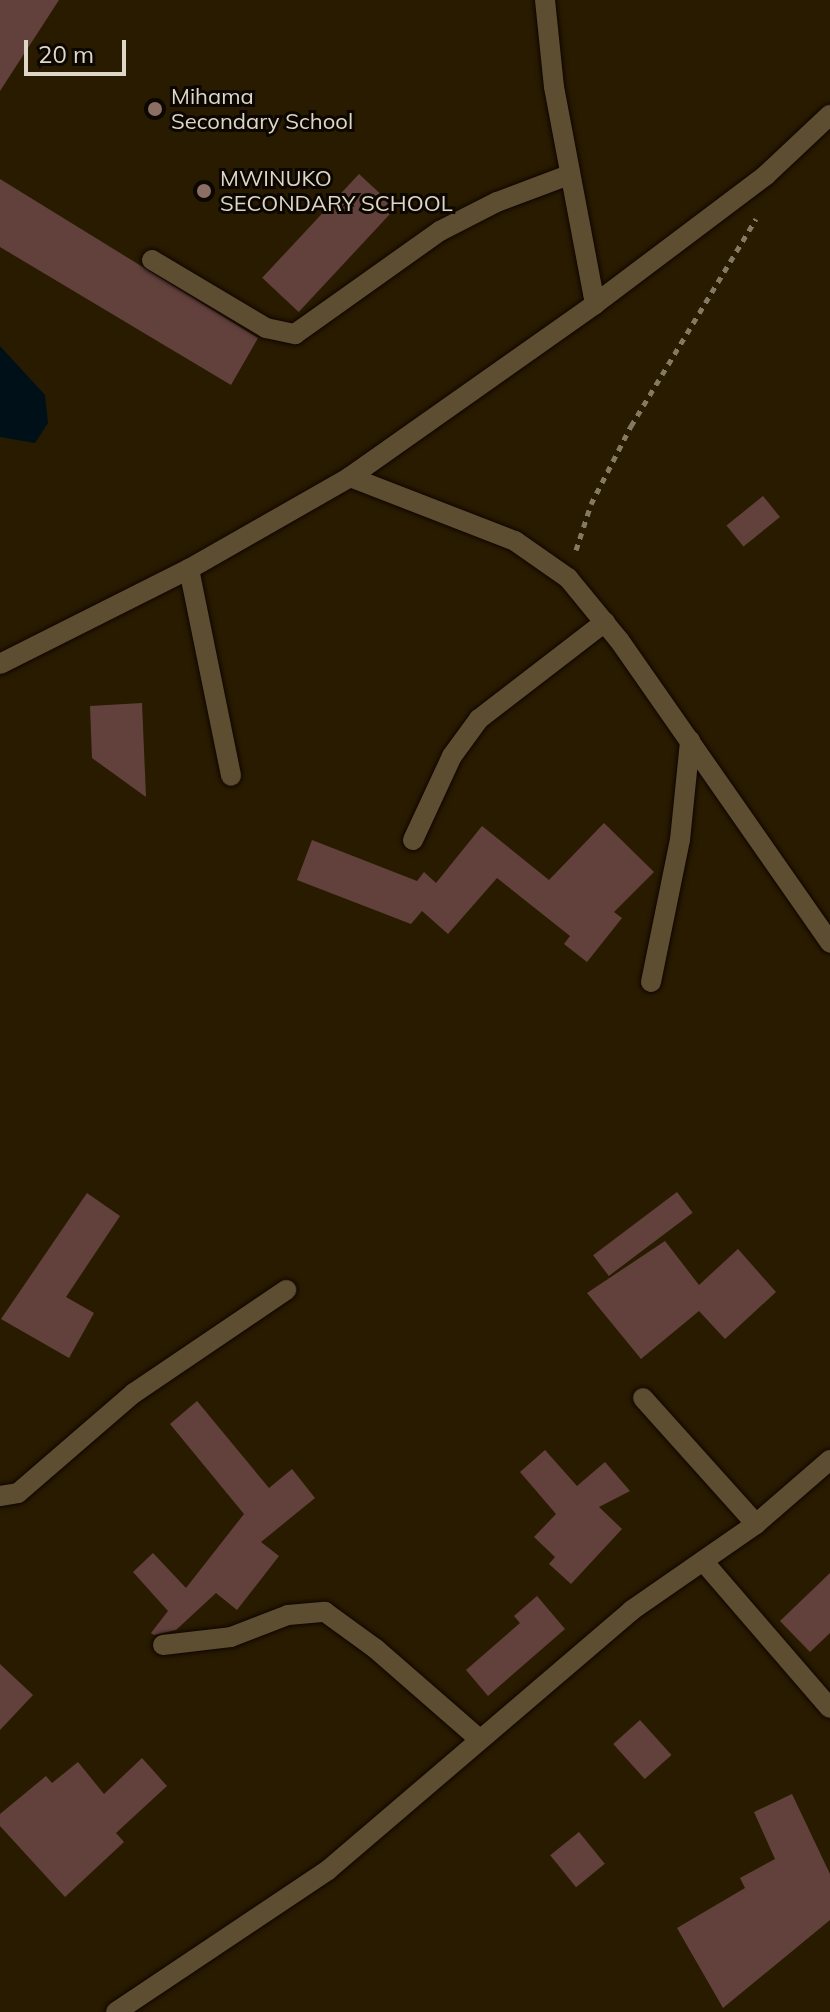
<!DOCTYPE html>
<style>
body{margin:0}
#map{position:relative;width:830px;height:2012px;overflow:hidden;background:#281b00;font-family:Mulish,sans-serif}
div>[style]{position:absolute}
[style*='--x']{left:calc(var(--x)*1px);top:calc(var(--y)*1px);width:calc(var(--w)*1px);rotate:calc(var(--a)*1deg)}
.water>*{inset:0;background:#001019}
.building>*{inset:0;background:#62413d;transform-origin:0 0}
.path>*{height:5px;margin-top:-2.5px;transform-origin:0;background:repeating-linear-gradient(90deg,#847a64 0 6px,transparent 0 12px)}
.roads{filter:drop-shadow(0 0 2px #100500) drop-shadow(0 0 2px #100500)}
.minor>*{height:20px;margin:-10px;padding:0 10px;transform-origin:10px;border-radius:10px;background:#5d4e32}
.dots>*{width:22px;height:22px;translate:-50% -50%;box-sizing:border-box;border:4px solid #0c0701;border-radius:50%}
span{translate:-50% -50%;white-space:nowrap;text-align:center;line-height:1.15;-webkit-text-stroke:6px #0c0701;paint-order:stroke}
.poi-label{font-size:22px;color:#ded6c6}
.left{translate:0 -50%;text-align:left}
.scale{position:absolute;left:24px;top:40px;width:102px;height:36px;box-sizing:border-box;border:4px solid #ded6c6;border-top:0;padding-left:10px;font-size:24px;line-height:28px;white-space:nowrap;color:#ded6c6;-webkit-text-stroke:6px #0c0701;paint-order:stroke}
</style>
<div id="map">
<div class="water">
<div style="clip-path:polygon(0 346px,45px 395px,48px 423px,35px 443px,0 437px)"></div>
</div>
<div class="building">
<div style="clip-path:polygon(0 0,59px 0,0 91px)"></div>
<div style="left:359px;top:174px;width:50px;height:142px;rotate:43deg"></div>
<div style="clip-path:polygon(0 179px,258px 338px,231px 385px,0 247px)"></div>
<div style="left:763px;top:496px;width:27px;height:47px;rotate:51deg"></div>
<div style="clip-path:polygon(142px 703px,146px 797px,92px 758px,90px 706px)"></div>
<div style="clip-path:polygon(604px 823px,654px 872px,614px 912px,622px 918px,587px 962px,564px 944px,570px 936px,497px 878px,448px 934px,422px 911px,411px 924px,297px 880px,312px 840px,417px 881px,424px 872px,436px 883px,482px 826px,549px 880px)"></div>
<div style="left:677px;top:1192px;width:26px;height:105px;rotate:53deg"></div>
<div style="clip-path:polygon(87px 1193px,120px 1216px,66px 1297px,94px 1313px,69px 1358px,1px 1319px)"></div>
<div style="clip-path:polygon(665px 1241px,699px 1285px,738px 1249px,776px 1292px,725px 1339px,699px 1311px,641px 1359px,587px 1293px)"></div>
<div style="clip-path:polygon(197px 1401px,269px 1488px,292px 1469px,315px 1498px,261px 1542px,279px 1556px,237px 1610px,216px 1593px,176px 1630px,154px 1635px,151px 1633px,168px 1611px,133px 1572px,153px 1553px,186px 1588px,244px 1514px,170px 1424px)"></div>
<div style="clip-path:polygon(545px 1450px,577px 1486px,605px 1462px,630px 1491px,599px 1507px,622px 1529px,571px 1584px,549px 1564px,555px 1557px,534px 1537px,556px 1514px,520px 1472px)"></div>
<div style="clip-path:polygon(830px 1573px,830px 1633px,810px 1652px,780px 1621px)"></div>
<div style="clip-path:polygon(537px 1596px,565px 1629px,488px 1696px,466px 1670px,520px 1623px,514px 1616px)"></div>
<div style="clip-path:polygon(0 1664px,33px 1695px,0 1730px)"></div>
<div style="left:640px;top:1720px;width:47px;height:36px;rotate:48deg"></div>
<div style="clip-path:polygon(142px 1758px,167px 1786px,116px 1833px,124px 1842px,65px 1897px,0 1826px,0 1814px,46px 1776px,52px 1783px,78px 1762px,104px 1794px)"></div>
<div style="clip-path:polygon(792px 1794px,830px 1874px,830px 1920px,723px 2008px,677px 1928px,745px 1888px,740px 1878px,775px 1859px,754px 1812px)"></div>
<div style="left:579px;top:1832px;width:41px;height:37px;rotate:51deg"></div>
</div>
<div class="path">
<div style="--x:576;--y:550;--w:48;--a:-71.9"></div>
<div style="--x:591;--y:504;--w:88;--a:-62.9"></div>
<div style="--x:631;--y:426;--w:242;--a:-58.9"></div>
</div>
<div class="roads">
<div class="minor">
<div style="--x:545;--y:0;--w:87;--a:84.1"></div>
<div style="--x:554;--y:87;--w:221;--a:79.3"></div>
<div style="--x:152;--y:260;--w:133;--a:30.8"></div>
<div style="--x:266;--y:328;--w:30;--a:12"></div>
<div style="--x:295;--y:334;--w:178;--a:-35.4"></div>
<div style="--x:440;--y:231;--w:64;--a:-27"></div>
<div style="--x:497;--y:202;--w:77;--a:-20.6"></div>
<div style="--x:350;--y:477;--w:177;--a:21.2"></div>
<div style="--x:515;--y:541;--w:65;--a:34.9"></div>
<div style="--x:568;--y:578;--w:80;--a:50.6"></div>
<div style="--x:619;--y:640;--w:369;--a:55.1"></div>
<div style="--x:189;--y:569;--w:211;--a:78.5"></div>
<div style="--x:0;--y:664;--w:212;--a:-26.7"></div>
<div style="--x:189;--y:569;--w:185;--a:-29.7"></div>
<div style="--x:350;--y:477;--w:300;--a:-35.2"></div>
<div style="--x:595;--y:304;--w:214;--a:-37"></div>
<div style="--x:766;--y:175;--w:88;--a:-43.2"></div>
<div style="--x:413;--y:840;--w:93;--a:-65.1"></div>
<div style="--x:452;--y:756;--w:46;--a:-53.9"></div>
<div style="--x:479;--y:719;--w:159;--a:-37.6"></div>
<div style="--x:651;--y:982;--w:145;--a:-78.5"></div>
<div style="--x:680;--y:840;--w:100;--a:-84.2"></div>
<div style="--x:643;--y:1398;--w:169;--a:48.1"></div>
<div style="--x:0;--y:1496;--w:18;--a:-9"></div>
<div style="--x:18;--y:1493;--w:153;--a:-40.8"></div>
<div style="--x:134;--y:1393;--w:184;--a:-34.1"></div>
<div style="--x:703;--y:1561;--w:194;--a:49.2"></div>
<div style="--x:163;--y:1645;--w:68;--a:-6.7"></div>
<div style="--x:231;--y:1637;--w:61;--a:-21.1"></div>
<div style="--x:288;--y:1615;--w:37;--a:-5"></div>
<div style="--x:325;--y:1612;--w:63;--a:36"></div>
<div style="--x:376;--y:1649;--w:137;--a:41.1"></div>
<div style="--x:116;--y:2012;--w:255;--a:-33.8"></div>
<div style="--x:328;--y:1870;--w:400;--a:-40.5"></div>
<div style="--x:632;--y:1610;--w:151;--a:-34.7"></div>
<div style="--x:756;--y:1524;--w:98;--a:-40.9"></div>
</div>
</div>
<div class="dots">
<div style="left:155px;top:109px;background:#8d6e63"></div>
<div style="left:204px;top:191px;background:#8d6e63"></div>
</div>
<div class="poi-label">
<span class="left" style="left:171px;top:109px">Mihama<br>Secondary School</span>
<span class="left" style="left:220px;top:191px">MWINUKO<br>SECONDARY SCHOOL</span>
</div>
<div class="scale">20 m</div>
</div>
